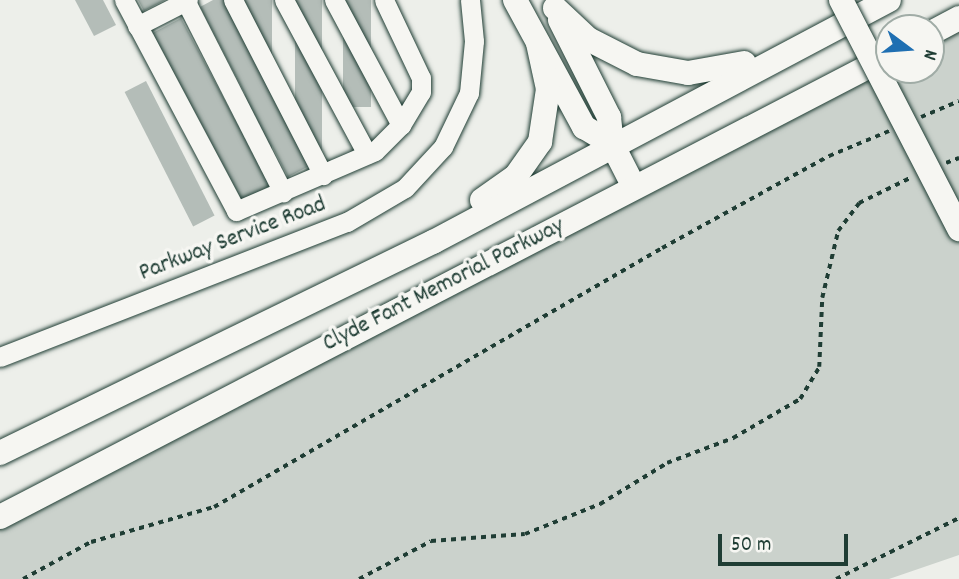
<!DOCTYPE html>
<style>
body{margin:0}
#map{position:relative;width:959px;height:579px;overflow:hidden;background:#edefea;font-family:Dekko,sans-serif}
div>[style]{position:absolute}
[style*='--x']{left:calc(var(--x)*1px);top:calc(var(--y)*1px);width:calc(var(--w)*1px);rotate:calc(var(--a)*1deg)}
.green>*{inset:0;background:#cbd2cc}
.building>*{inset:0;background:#b4bdb8;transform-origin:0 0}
.path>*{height:3.5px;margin-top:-1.75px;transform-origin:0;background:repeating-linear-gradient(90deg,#1f3d34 0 5px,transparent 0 10px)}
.roads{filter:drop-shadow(0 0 2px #1f3d34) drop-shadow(0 0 2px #1f3d34)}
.minor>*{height:19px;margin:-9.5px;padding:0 9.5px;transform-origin:9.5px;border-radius:9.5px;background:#f6f6f2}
.major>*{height:24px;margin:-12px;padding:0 12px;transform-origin:12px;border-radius:12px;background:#f6f6f2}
.bridges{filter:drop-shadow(0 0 2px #1f3d34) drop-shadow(0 0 2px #1f3d34)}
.major-bridge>*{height:24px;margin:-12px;padding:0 12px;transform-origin:12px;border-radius:12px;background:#f6f6f2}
span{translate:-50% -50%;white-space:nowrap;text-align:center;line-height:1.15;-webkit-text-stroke:7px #f6f6f2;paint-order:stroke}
.street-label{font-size:24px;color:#1f3d34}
.north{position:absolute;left:875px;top:14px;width:70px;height:70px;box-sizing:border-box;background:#f6f6f2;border:2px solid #a0aca6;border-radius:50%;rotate:106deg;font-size:19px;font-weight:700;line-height:28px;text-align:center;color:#1f3d34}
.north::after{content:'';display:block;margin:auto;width:24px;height:32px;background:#1f6fb2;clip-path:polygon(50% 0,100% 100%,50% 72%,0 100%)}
.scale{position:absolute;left:718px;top:534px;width:130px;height:32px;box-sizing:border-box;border:4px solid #1f3d34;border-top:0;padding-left:9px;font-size:21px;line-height:24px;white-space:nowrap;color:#1f3d34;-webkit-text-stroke:5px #f6f6f2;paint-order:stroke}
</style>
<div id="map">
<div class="green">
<div style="clip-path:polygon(959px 28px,959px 555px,889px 579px,0 579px,0 528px,856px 85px,889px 70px,931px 70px,931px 44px)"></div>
</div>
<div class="building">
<div style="clip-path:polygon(75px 0,103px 0,116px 25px,94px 36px)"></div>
<div style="clip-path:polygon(138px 0,165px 0,144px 11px)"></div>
<div style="clip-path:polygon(213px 0,224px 0,309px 166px,288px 177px,200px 7px)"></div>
<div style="left:245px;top:0;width:27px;height:177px"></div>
<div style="left:295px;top:0;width:27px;height:153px"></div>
<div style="left:343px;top:0;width:28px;height:107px"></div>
<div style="left:181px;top:18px;width:190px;height:32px;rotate:62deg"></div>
<div style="left:146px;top:81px;width:151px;height:24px;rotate:63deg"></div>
</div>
<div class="path">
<div style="--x:921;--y:117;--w:41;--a:-22.8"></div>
<div style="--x:946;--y:163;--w:14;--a:-21"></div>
<div style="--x:23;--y:579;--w:77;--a:-28.6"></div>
<div style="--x:91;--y:542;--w:128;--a:-15.9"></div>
<div style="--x:214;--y:507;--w:517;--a:-30.03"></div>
<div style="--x:662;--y:248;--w:191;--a:-28.9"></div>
<div style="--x:829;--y:156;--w:65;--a:-22.6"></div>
<div style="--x:359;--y:579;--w:81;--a:-27.8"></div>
<div style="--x:431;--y:541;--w:94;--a:-4.3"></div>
<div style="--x:525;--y:534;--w:81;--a:-21.8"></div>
<div style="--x:600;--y:504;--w:79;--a:-31.5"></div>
<div style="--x:667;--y:463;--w:71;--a:-20.7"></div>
<div style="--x:733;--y:438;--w:78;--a:-30.2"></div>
<div style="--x:800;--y:399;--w:37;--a:-59"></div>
<div style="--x:819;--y:367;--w:69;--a:-87.5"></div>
<div style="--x:822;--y:298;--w:69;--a:-76.6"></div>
<div style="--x:838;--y:231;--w:35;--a:-53"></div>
<div style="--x:859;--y:203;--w:57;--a:-26.1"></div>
<div style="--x:836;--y:579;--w:137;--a:-26.4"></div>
</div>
<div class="roads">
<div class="minor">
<div style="--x:124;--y:0;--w:239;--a:62"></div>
<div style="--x:236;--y:211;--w:151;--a:-23.3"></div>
<div style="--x:375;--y:151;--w:37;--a:-45"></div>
<div style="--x:401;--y:125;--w:39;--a:-59"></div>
<div style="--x:421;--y:92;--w:14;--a:-90"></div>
<div style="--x:421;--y:78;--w:86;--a:-115.4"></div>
<div style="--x:185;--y:0;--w:216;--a:63"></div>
<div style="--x:233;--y:0;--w:197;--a:62.8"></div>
<div style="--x:284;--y:0;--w:175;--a:61.7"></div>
<div style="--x:334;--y:0;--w:142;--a:61.8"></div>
<div style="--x:137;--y:26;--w:57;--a:-27"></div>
<div style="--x:0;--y:357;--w:372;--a:-21.3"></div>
<div style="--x:347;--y:222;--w:67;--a:-30.4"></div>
<div style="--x:405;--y:188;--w:56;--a:-47.2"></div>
<div style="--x:443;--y:147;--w:60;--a:-64.3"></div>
<div style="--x:469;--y:93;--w:52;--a:-84.5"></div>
<div style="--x:474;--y:41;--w:41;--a:-95.6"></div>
</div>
<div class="major">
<div style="--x:515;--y:0;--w:145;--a:61.5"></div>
<div style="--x:584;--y:127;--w:33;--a:31"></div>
<div style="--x:555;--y:8;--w:45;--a:43.2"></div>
<div style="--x:588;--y:39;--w:55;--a:27"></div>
<div style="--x:637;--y:64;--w:52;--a:10"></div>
<div style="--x:688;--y:73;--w:57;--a:-10.1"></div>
<div style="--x:560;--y:20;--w:109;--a:63.2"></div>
<div style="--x:609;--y:117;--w:27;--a:84"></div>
<div style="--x:612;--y:144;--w:48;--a:62.9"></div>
<div style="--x:931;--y:33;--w:32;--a:-28"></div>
<div style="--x:482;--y:200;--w:42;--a:-35.2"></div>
<div style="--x:516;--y:176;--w:42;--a:-54.8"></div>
<div style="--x:540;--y:142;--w:54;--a:-81.4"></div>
<div style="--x:548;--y:89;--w:47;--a:-102.3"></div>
<div style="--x:0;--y:453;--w:482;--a:-26"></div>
<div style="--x:433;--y:242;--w:516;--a:-27.95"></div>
<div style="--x:0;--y:517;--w:1001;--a:-27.41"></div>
</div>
</div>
<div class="bridges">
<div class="major-bridge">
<div style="--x:841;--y:0;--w:258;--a:62.7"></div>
</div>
</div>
<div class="street-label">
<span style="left:233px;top:240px;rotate:-21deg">Parkway Service Road</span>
<span style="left:444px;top:286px;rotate:-27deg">Clyde Fant Memorial Parkway</span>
</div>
<div class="north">N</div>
<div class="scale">50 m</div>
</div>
